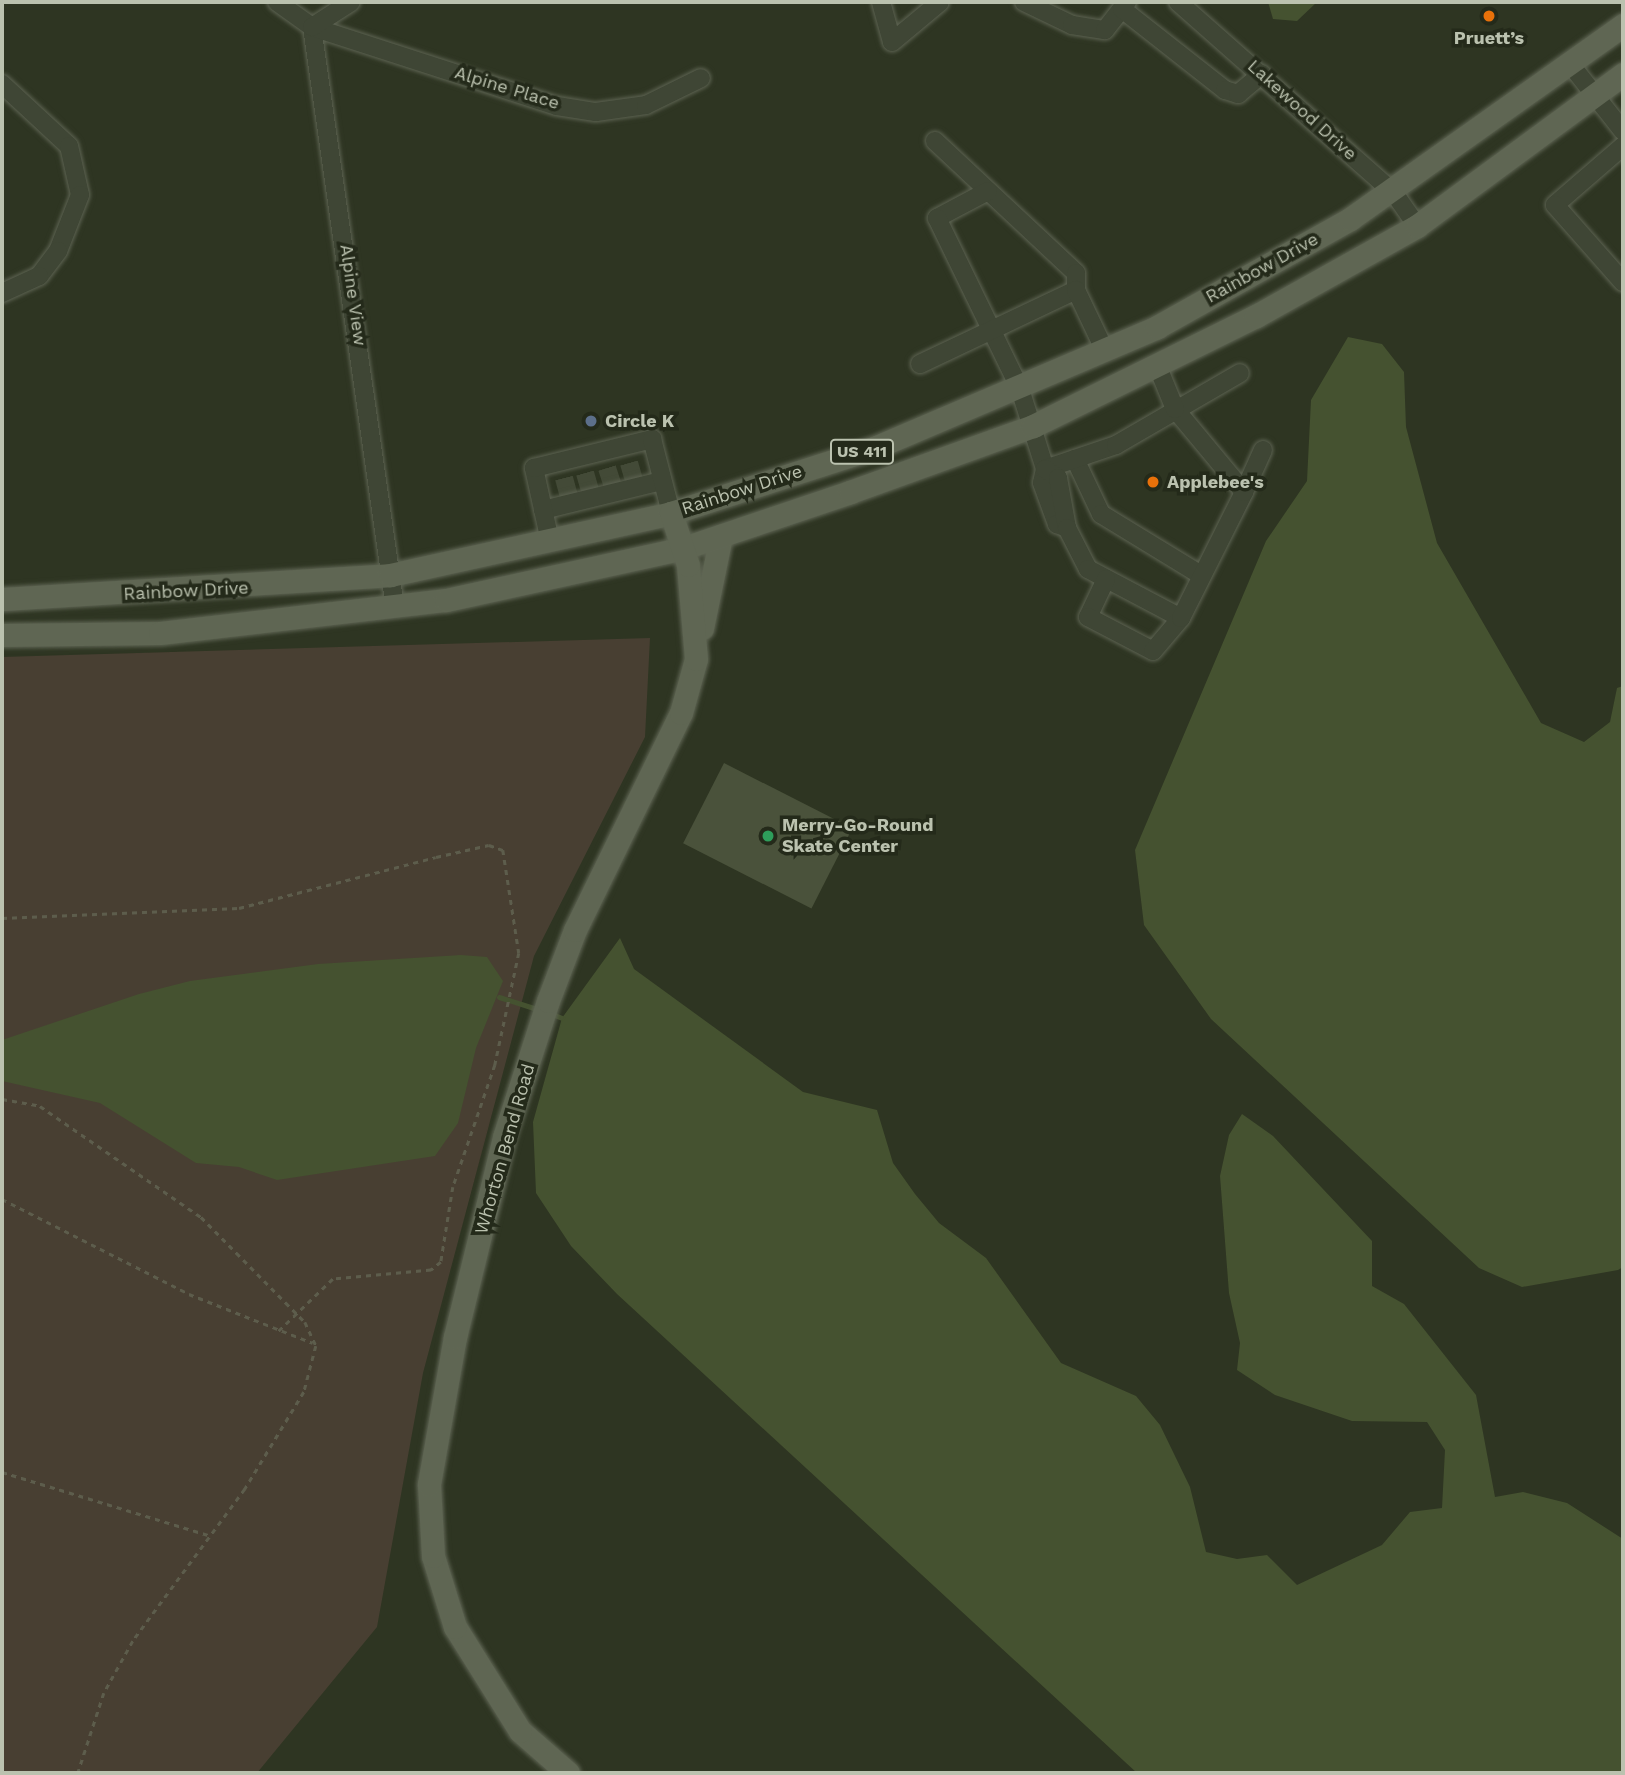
<!DOCTYPE html>
<meta charset="utf-8">
<style>
body{margin:0}
#map{position:relative;width:1625px;height:1775px;overflow:hidden;background:#2e3522;font-family:"Work Sans",sans-serif}
div>[style]{position:absolute}
[style*='--x']{left:calc(var(--x)*1px);top:calc(var(--y)*1px);width:calc(var(--w)*1px);rotate:calc(var(--a)*1deg)}
.green>*{inset:0;background:#483f32}
.water>*{inset:0;background:#455230}
.stream>*{height:5px;margin:-2.5px;padding:0 2.5px;transform-origin:2.5px;border-radius:2.5px;background:#455230}
.building>*{inset:0;background:#4a523b;transform-origin:0 0}
.minor-tunnel>*{height:18px;margin-top:-9px;transform-origin:0;background:repeating-linear-gradient(90deg,#434a37 0 18px,transparent 0 27px)}
.path>*{height:2.5px;margin-top:-1.25px;transform-origin:0;background:repeating-linear-gradient(90deg,#5d5d4c 0 5px,transparent 0 10px)}
.roads{filter:drop-shadow(0 0 2px #5d6352) drop-shadow(0 0 2px #5d6352)}
.minor>*{height:18px;margin:-9px;padding:0 9px;transform-origin:9px;border-radius:9px;background:#3f4635}
.major>*{height:23px;margin:-11.5px;padding:0 11.5px;transform-origin:11.5px;border-radius:11.5px;background:#5f6653}
.dots>*{width:19px;height:19px;translate:-50% -50%;box-sizing:border-box;border:4px solid #242a1a;border-radius:50%}
span{translate:-50% -50%;white-space:nowrap;text-align:center;line-height:1.15;-webkit-text-stroke:7px #242a1a;paint-order:stroke}
.shield-label span{padding:2px 5px;background:#242a1a;border:2px solid;border-radius:5px;-webkit-text-stroke-width:0}
.shield-label{font-size:16px;color:#bbc2af;font-weight:700}
.poi-label{font-size:18px;color:#bbc2af;font-weight:700}
.left{translate:0 -50%;text-align:left}
.street-label{font-size:18px;color:#bbc2af}
.frame{position:absolute;inset:0;border:4px solid #bbc2af;pointer-events:none}
</style>
<div id="map">
<div class="green">
<div style="clip-path:polygon(650px 638px,645px 737px,534px 956px,423px 1373px,377px 1627px,257px 1773px,2px 1773px,2px 657px)"></div>
</div>
<div class="water">
<div style="clip-path:polygon(1268px 2px,1317px 2px,1297px 21px,1273px 19px)"></div>
<div style="clip-path:polygon(1348px 337px,1382px 344px,1404px 372px,1406px 427px,1437px 543px,1541px 723px,1584px 742px,1610px 722px,1617px 688px,1623px 686px,1623px 1267px,1618px 1270px,1522px 1287px,1479px 1268px,1211px 1019px,1144px 925px,1135px 850px,1266px 541px,1307px 481px,1311px 400px)"></div>
<div style="clip-path:polygon(620px 938px,634px 969px,803px 1092px,877px 1110px,893px 1163px,915px 1194px,939px 1223px,986px 1258px,1061px 1363px,1136px 1396px,1160px 1425px,1190px 1487px,1206px 1552px,1237px 1559px,1267px 1555px,1297px 1585px,1382px 1545px,1410px 1512px,1442px 1508px,1445px 1450px,1427px 1422px,1352px 1421px,1275px 1395px,1237px 1370px,1240px 1343px,1229px 1293px,1220px 1176px,1229px 1135px,1242px 1114px,1273px 1136px,1372px 1241px,1372px 1286px,1404px 1304px,1476px 1395px,1495px 1497px,1523px 1492px,1567px 1503px,1623px 1539px,1623px 1773px,1137px 1773px,617px 1294px,571px 1246px,536px 1193px,533px 1122px,562px 1018px)"></div>
<div style="clip-path:polygon(461px 955px,487px 957px,503px 981px,476px 1048px,458px 1123px,435px 1156px,277px 1180px,239px 1167px,196px 1163px,100px 1103px,2px 1081px,2px 1040px,139px 994px,190px 981px,318px 964px)"></div>
</div>
<div class="stream">
<div style="--x:499;--y:997;--w:43;--a:17.6"></div>
<div style="--x:549;--y:1013;--w:14;--a:21"></div>
</div>
<div class="building">
<div style="left:724px;top:763px;width:144px;height:90px;rotate:27deg"></div>
</div>
<div class="minor-tunnel">
<div style="--x:629;--y:463;--w:18;--a:74"></div>
<div style="--x:607;--y:468;--w:19;--a:72"></div>
<div style="--x:585;--y:473;--w:19;--a:74"></div>
<div style="--x:564;--y:478;--w:20;--a:75"></div>
</div>
<div class="path">
<div style="--x:2;--y:918;--w:237;--a:-2.4"></div>
<div style="--x:239;--y:908;--w:203;--a:-14.5"></div>
<div style="--x:436;--y:857;--w:54;--a:-12.8"></div>
<div style="--x:489;--y:845;--w:15;--a:20"></div>
<div style="--x:503;--y:850;--w:104;--a:81.2"></div>
<div style="--x:519;--y:953;--w:115;--a:102.1"></div>
<div style="--x:495;--y:1065;--w:129;--a:109"></div>
<div style="--x:453;--y:1187;--w:76;--a:99.1"></div>
<div style="--x:441;--y:1262;--w:13;--a:141"></div>
<div style="--x:431;--y:1270;--w:98;--a:174.8"></div>
<div style="--x:333;--y:1279;--w:76;--a:136.1"></div>
<div style="--x:2;--y:1099;--w:39;--a:10"></div>
<div style="--x:40;--y:1106;--w:196;--a:34.6"></div>
<div style="--x:201;--y:1217;--w:148;--a:45.3"></div>
<div style="--x:305;--y:1322;--w:26;--a:65"></div>
<div style="--x:316;--y:1346;--w:48;--a:104.6"></div>
<div style="--x:304;--y:1392;--w:114;--a:121.3"></div>
<div style="--x:245;--y:1489;--w:189;--a:126.4"></div>
<div style="--x:133;--y:1641;--w:60;--a:119.1"></div>
<div style="--x:104;--y:1693;--w:84;--a:108"></div>
<div style="--x:2;--y:1199;--w:210;--a:26.9"></div>
<div style="--x:189;--y:1294;--w:133;--a:21.6"></div>
<div style="--x:2;--y:1472;--w:219;--a:17"></div>
</div>
<div class="roads">
<div class="minor">
<div style="--x:277;--y:2;--w:43;--a:35.5"></div>
<div style="--x:312;--y:27;--w:586;--a:81.86"></div>
<div style="--x:881;--y:2;--w:41;--a:74.6"></div>
<div style="--x:892;--y:42;--w:62;--a:-39.8"></div>
<div style="--x:1024;--y:2;--w:53;--a:25.6"></div>
<div style="--x:1072;--y:25;--w:33;--a:9"></div>
<div style="--x:1105;--y:30;--w:36;--a:-52"></div>
<div style="--x:1178;--y:2;--w:288;--a:41.5"></div>
<div style="--x:1394;--y:193;--w:40;--a:55.1"></div>
<div style="--x:1122;--y:9;--w:131;--a:38.2"></div>
<div style="--x:1225;--y:90;--w:14;--a:17"></div>
<div style="--x:1238;--y:94;--w:31;--a:-40"></div>
<div style="--x:312;--y:27;--w:257;--a:17.9"></div>
<div style="--x:557;--y:106;--w:39;--a:9"></div>
<div style="--x:596;--y:112;--w:50;--a:-8"></div>
<div style="--x:646;--y:105;--w:61;--a:-26.1"></div>
<div style="--x:312;--y:27;--w:46;--a:-32.7"></div>
<div style="--x:1571;--y:65;--w:84;--a:51.8"></div>
<div style="--x:2;--y:84;--w:91;--a:42.8"></div>
<div style="--x:69;--y:146;--w:50;--a:77.3"></div>
<div style="--x:80;--y:195;--w:60;--a:111.4"></div>
<div style="--x:58;--y:251;--w:31;--a:127"></div>
<div style="--x:39;--y:276;--w:41;--a:155.3"></div>
<div style="--x:935;--y:141;--w:193;--a:43.1"></div>
<div style="--x:1076;--y:273;--w:17;--a:90"></div>
<div style="--x:1623;--y:146;--w:90;--a:139.1"></div>
<div style="--x:1555;--y:205;--w:103;--a:48.6"></div>
<div style="--x:988;--y:191;--w:58;--a:152.1"></div>
<div style="--x:937;--y:218;--w:190;--a:64.1"></div>
<div style="--x:1020;--y:389;--w:84;--a:72.6"></div>
<div style="--x:1045;--y:469;--w:14;--a:102"></div>
<div style="--x:1042;--y:483;--w:44;--a:69.9"></div>
<div style="--x:1057;--y:524;--w:11;--a:22"></div>
<div style="--x:920;--y:364;--w:173;--a:-25.4"></div>
<div style="--x:1076;--y:290;--w:68;--a:64.6"></div>
<div style="--x:1075;--y:459;--w:61;--a:64.7"></div>
<div style="--x:1101;--y:514;--w:117;--a:31.4"></div>
<div style="--x:1045;--y:469;--w:75;--a:-18.7"></div>
<div style="--x:1116;--y:445;--w:143;--a:-30.1"></div>
<div style="--x:1045;--y:469;--w:16;--a:35"></div>
<div style="--x:1058;--y:478;--w:51;--a:79.8"></div>
<div style="--x:1067;--y:528;--w:46;--a:62.9"></div>
<div style="--x:1088;--y:569;--w:105;--a:27.8"></div>
<div style="--x:1244;--y:492;--w:46;--a:-65.7"></div>
<div style="--x:543;--y:510;--w:122;--a:-13.8"></div>
<div style="--x:550;--y:541;--w:75;--a:-102.4"></div>
<div style="--x:534;--y:468;--w:122;--a:-13.8"></div>
<div style="--x:652;--y:439;--w:76;--a:75.6"></div>
<div style="--x:1106;--y:579;--w:42;--a:115.3"></div>
<div style="--x:1088;--y:617;--w:73;--a:27.6"></div>
<div style="--x:1153;--y:651;--w:43;--a:-49.7"></div>
<div style="--x:1181;--y:618;--w:141;--a:-63.4"></div>
<div style="--x:1244;--y:492;--w:108;--a:-129.7"></div>
<div style="--x:1175;--y:409;--w:48;--a:-112.2"></div>
</div>
<div class="major">
<div style="--x:2;--y:599;--w:389;--a:-3.5"></div>
<div style="--x:390;--y:575;--w:288;--a:-12.4"></div>
<div style="--x:671;--y:513;--w:213;--a:-17.8"></div>
<div style="--x:874;--y:448;--w:308;--a:-23.1"></div>
<div style="--x:1157;--y:327;--w:221;--a:-29.2"></div>
<div style="--x:1350;--y:219;--w:335;--a:-35.4"></div>
<div style="--x:702;--y:628;--w:94;--a:-78.3"></div>
<div style="--x:2;--y:635;--w:158;--a:-0.7"></div>
<div style="--x:160;--y:633;--w:288;--a:-6.6"></div>
<div style="--x:446;--y:600;--w:244;--a:-12.3"></div>
<div style="--x:684;--y:548;--w:175;--a:-18.6"></div>
<div style="--x:850;--y:492;--w:195;--a:-19.8"></div>
<div style="--x:1033;--y:426;--w:249;--a:-26.3"></div>
<div style="--x:1256;--y:316;--w:184;--a:-29.2"></div>
<div style="--x:1417;--y:226;--w:256;--a:-36.4"></div>
<div style="--x:568;--y:1773;--w:64;--a:-138.8"></div>
<div style="--x:520;--y:1731;--w:123;--a:-122"></div>
<div style="--x:455;--y:1627;--w:74;--a:-107.2"></div>
<div style="--x:433;--y:1556;--w:72;--a:-93.2"></div>
<div style="--x:429;--y:1484;--w:149;--a:-80"></div>
<div style="--x:455;--y:1337;--w:206;--a:-76.2"></div>
<div style="--x:504;--y:1137;--w:143;--a:-72.1"></div>
<div style="--x:548;--y:1001;--w:76;--a:-69.2"></div>
<div style="--x:575;--y:930;--w:242;--a:-64"></div>
<div style="--x:681;--y:713;--w:56;--a:-74.5"></div>
<div style="--x:696;--y:659;--w:94;--a:-94.9"></div>
<div style="--x:688;--y:565;--w:55;--a:-108.1"></div>
</div>
</div>
<div class="dots">
<div style="left:1489px;top:16px;background:#e8710a"></div>
<div style="left:591px;top:421px;background:#5c6f8a"></div>
<div style="left:1153px;top:482px;background:#e8710a"></div>
<div style="left:768px;top:836px;background:#2e9e5b"></div>
</div>
<div class="shield-label">
<span style="left:862px;top:452px">US 411</span>
</div>
<div class="poi-label">
<span style="left:1489px;top:38px">Pruett’s</span>
<span class="left" style="left:605px;top:421px">Circle K</span>
<span class="left" style="left:1167px;top:482px">Applebee's</span>
<span class="left" style="left:782px;top:836px">Merry-Go-Round<br>Skate Center</span>
</div>
<div class="street-label">
<span style="left:507px;top:88px;rotate:17deg">Alpine Place</span>
<span style="left:1302px;top:110px;rotate:42deg">Lakewood Drive</span>
<span style="left:1262px;top:268px;rotate:-29deg">Rainbow Drive</span>
<span style="left:353px;top:295px;rotate:82deg">Alpine View</span>
<span style="left:742px;top:490px;rotate:-18deg">Rainbow Drive</span>
<span style="left:186px;top:591px;rotate:-3deg">Rainbow Drive</span>
<span style="left:505px;top:1149px;rotate:-74deg">Whorton Bend Road</span>
</div>
<div class="frame"></div>
</div>
